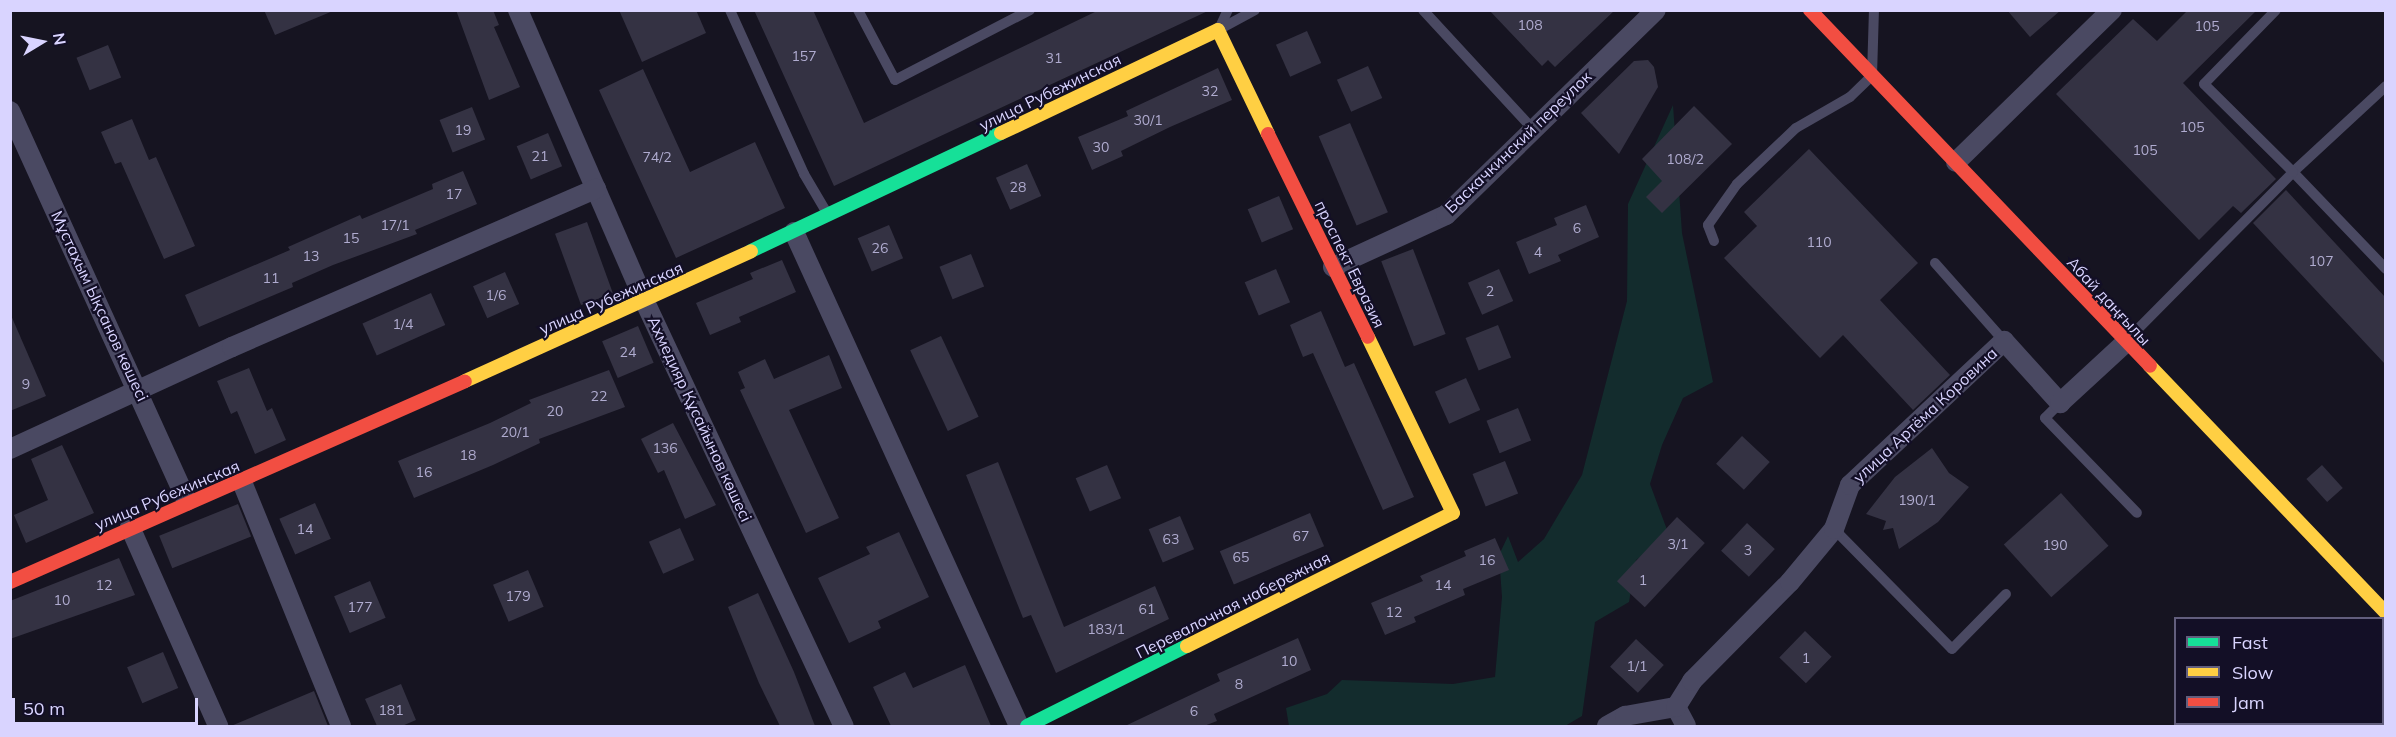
<!DOCTYPE html>
<meta charset="utf-8">
<style>
body{margin:0}
#map{position:relative;width:2396px;height:737px;overflow:hidden;background:#161421;font-family:Mulish,sans-serif}
div>[style]{position:absolute}
[style*='--x']{left:calc(var(--x)*1px);top:calc(var(--y)*1px);width:calc(var(--w)*1px);rotate:calc(var(--a)*1deg)}
.green>*{inset:0;background:#132c2d}
.building>*{inset:0;background:#343243;transform-origin:0 0}
.lane>*{height:10px;margin:-5px;padding:0 5px;transform-origin:5px;border-radius:5px;background:#4a4962}
.street>*{height:20px;margin:-10px;padding:0 10px;transform-origin:10px;border-radius:10px;background:#4a4962}
.fast>*{height:14px;margin:-7px;padding:0 7px;transform-origin:7px;border-radius:7px;background:#16e098}
.slow>*{height:14px;margin:-7px;padding:0 7px;transform-origin:7px;border-radius:7px;background:#ffcf43}
.jam>*{height:14px;margin:-7px;padding:0 7px;transform-origin:7px;border-radius:7px;background:#f24e42}
span{translate:-50% -50%;white-space:nowrap;text-align:center;line-height:1.15;-webkit-text-stroke:4.5px #130f26;paint-order:stroke}
.number-label{font-size:14px;color:#b0acd0}
.number-label span{-webkit-text-stroke-width:0}
.street-label{font-size:16px;color:#d9d4ff}
.frame{position:absolute;inset:0;border:12px solid #d9d4ff;pointer-events:none}
.legend{position:absolute;left:2174px;top:617px;width:210px;height:108px;box-sizing:border-box;background:#130f26;border:2px solid #625e7d;margin:0;padding:8px 10px;list-style:none;font-size:18px;color:#d9d4ff}
.legend li{display:flex;align-items:center;gap:12px;height:30px}
.legend b{width:30px;border:2px solid #625e7d}
.north{position:absolute;left:12px;top:12px;width:60px;height:60px;-webkit-text-stroke:4px #130f26;paint-order:stroke;rotate:80deg;font-size:16px;font-weight:700;line-height:24px;text-align:center;color:#d9d4ff}
.north::after{content:'';display:block;margin:auto;width:21px;height:27px;background:#d9d4ff;clip-path:polygon(50% 0,100% 100%,50% 72%,0 100%)}
.scale{position:absolute;left:12px;top:698px;width:186px;height:27px;box-sizing:border-box;border:3px solid #d9d4ff;border-top:0;padding-left:8px;font-size:18px;line-height:21px;white-space:nowrap;color:#d9d4ff;-webkit-text-stroke:4px #130f26;paint-order:stroke}
</style>
<div id="map">
<div class="green">
<div style="clip-path:polygon(1673px 105px,1682px 233px,1713px 382px,1683px 398px,1662px 445px,1650px 484px,1669px 535px,1636px 560px,1629px 602px,1595px 622px,1582px 716px,1565px 726px,1289px 726px,1286px 708px,1327px 694px,1342px 680px,1453px 684px,1495px 677px,1502px 597px,1499px 555px,1508px 536px,1518px 562px,1544px 539px,1582px 475px,1627px 301px,1628px 204px)"></div>
</div>
<div class="building">
<div style="clip-path:polygon(264px 10px,333px 10px,333px 11px,275px 35px)"></div>
<div style="clip-path:polygon(456px 10px,493px 10px,499px 25px,494px 27px,520px 87px,489px 100px)"></div>
<div style="clip-path:polygon(619px 10px,696px 10px,706px 33px,642px 62px)"></div>
<div style="clip-path:polygon(754px 10px,813px 10px,864px 123px,1099px 10px,1210px 10px,834px 186px)"></div>
<div style="clip-path:polygon(1489px 10px,1615px 10px,1555px 67px,1548px 60px,1542px 66px)"></div>
<div style="clip-path:polygon(2007px 10px,2061px 10px,2030px 37px)"></div>
<div style="clip-path:polygon(2188px 10px,2257px 10px,2183px 83px,2276px 179px,2241px 213px,2233px 206px,2199px 240px,2056px 94px,2133px 19px,2157px 41px)"></div>
<div style="left:1307px;top:31px;width:35px;height:34px;rotate:66deg"></div>
<div style="left:108px;top:45px;width:35px;height:34px;rotate:68deg"></div>
<div style="clip-path:polygon(1648px 60px,1654px 67px,1658px 87px,1619px 154px,1581px 113px,1634px 61px)"></div>
<div style="left:1368px;top:66px;width:35px;height:34px;rotate:66deg"></div>
<div style="clip-path:polygon(1218px 68px,1232px 100px,1170px 127px,1121px 151px,1123px 156px,1092px 170px,1078px 137px,1128px 116px,1126px 111px)"></div>
<div style="clip-path:polygon(643px 69px,690px 172px,755px 142px,785px 208px,676px 258px,599px 90px)"></div>
<div style="clip-path:polygon(1694px 106px,1732px 144px,1662px 213px,1646px 197px,1662px 181px,1642px 159px)"></div>
<div style="left:472px;top:107px;width:35px;height:35px;rotate:68deg"></div>
<div style="clip-path:polygon(132px 119px,149px 160px,156px 157px,195px 246px,164px 259px,121px 162px,115px 164px,101px 132px)"></div>
<div style="left:1350px;top:123px;width:97px;height:34px;rotate:67deg"></div>
<div style="left:548px;top:133px;width:36px;height:34px;rotate:67deg"></div>
<div style="clip-path:polygon(1809px 149px,1918px 263px,1880px 300px,1950px 375px,1913px 410px,1843px 335px,1820px 358px,1724px 258px,1757px 226px,1744px 212px)"></div>
<div style="left:1027px;top:164px;width:35px;height:34px;rotate:66deg"></div>
<div style="clip-path:polygon(463px 171px,477px 204px,415px 230px,417px 234px,333px 265px,292px 283px,293px 287px,199px 327px,185px 295px,290px 250px,288px 247px,360px 215px,362px 219px,433px 189px,432px 184px)"></div>
<div style="clip-path:polygon(2286px 190px,2385px 297px,2385px 364px,2253px 223px)"></div>
<div style="left:1279px;top:196px;width:36px;height:34px;rotate:67deg"></div>
<div style="clip-path:polygon(1586px 205px,1599px 237px,1558px 255px,1561px 261px,1529px 274px,1516px 242px,1557px 225px,1554px 218px)"></div>
<div style="left:587px;top:222px;width:76px;height:34px;rotate:70deg"></div>
<div style="left:889px;top:225px;width:36px;height:34px;rotate:67deg"></div>
<div style="left:1413px;top:249px;width:91px;height:34px;rotate:69deg"></div>
<div style="left:971px;top:254px;width:35px;height:34px;rotate:68deg"></div>
<div style="clip-path:polygon(782px 260px,796px 292px,739px 317px,741px 322px,710px 335px,696px 303px,753px 279px,750px 273px)"></div>
<div style="left:1276px;top:269px;width:36px;height:34px;rotate:67deg"></div>
<div style="left:1499px;top:269px;width:35px;height:34px;rotate:66deg"></div>
<div style="left:505px;top:272px;width:35px;height:35px;rotate:66deg"></div>
<div style="left:431px;top:293px;width:35px;height:75px;rotate:66deg"></div>
<div style="clip-path:polygon(1321px 311px,1345px 367px,1354px 363px,1414px 497px,1383px 510px,1313px 353px,1303px 357px,1290px 325px)"></div>
<div style="clip-path:polygon(10px 313px,46px 396px,10px 411px)"></div>
<div style="left:1498px;top:325px;width:35px;height:35px;rotate:68deg"></div>
<div style="left:638px;top:326px;width:40px;height:39px;rotate:67deg"></div>
<div style="left:941px;top:336px;width:89px;height:34px;rotate:65deg"></div>
<div style="clip-path:polygon(829px 355px,842px 388px,789px 410px,839px 518px,806px 533px,740px 390px,745px 388px,738px 372px,765px 359px,774px 379px)"></div>
<div style="clip-path:polygon(249px 368px,267px 411px,272px 408px,286px 440px,255px 454px,237px 411px,231px 414px,217px 381px)"></div>
<div style="clip-path:polygon(609px 370px,625px 407px,539px 439px,540px 443px,493px 465px,414px 498px,398px 461px,490px 423px,531px 403px,529px 400px)"></div>
<div style="left:1466px;top:378px;width:35px;height:34px;rotate:66deg"></div>
<div style="left:1518px;top:408px;width:35px;height:34px;rotate:68deg"></div>
<div style="clip-path:polygon(673px 423px,716px 505px,685px 519px,664px 470px,658px 473px,641px 439px)"></div>
<div style="left:1742px;top:436px;width:38px;height:38px;rotate:43deg"></div>
<div style="clip-path:polygon(62px 445px,94px 513px,26px 543px,14px 515px,48px 500px,31px 459px)"></div>
<div style="clip-path:polygon(1932px 448px,1949px 473px,1969px 487px,1938px 522px,1899px 549px,1893px 528px,1883px 530px,1886px 521px,1866px 514px,1895px 477px)"></div>
<div style="left:1505px;top:461px;width:35px;height:35px;rotate:68deg"></div>
<div style="clip-path:polygon(998px 462px,1064px 627px,1155px 586px,1169px 619px,1056px 673px,1031px 615px,1023px 618px,966px 475px)"></div>
<div style="left:1107px;top:465px;width:36px;height:34px;rotate:67deg"></div>
<div style="left:2322px;top:465px;width:31px;height:21px;rotate:48deg"></div>
<div style="left:2061px;top:493px;width:71px;height:77px;rotate:48deg"></div>
<div style="left:315px;top:503px;width:39px;height:39px;rotate:66deg"></div>
<div style="left:238px;top:504px;width:35px;height:85px;rotate:68deg"></div>
<div style="left:1310px;top:513px;width:36px;height:98px;rotate:67deg"></div>
<div style="left:1180px;top:516px;width:36px;height:34px;rotate:67deg"></div>
<div style="left:1677px;top:517px;width:38px;height:88px;rotate:43deg"></div>
<div style="left:1747px;top:523px;width:38px;height:38px;rotate:43deg"></div>
<div style="left:680px;top:528px;width:35px;height:34px;rotate:66deg"></div>
<div style="clip-path:polygon(899px 532px,929px 597px,878px 621px,881px 628px,849px 643px,818px 578px,870px 554px,866px 547px)"></div>
<div style="clip-path:polygon(1495px 538px,1509px 570px,1463px 589px,1465px 595px,1414px 617px,1416px 622px,1385px 635px,1371px 603px,1423px 581px,1420px 576px,1466px 556px,1464px 551px)"></div>
<div style="clip-path:polygon(119px 558px,135px 595px,10px 639px,10px 601px)"></div>
<div style="left:528px;top:570px;width:40px;height:38px;rotate:67deg"></div>
<div style="left:370px;top:581px;width:40px;height:39px;rotate:67deg"></div>
<div style="clip-path:polygon(758px 593px,794px 672px,815px 726px,780px 726px,759px 683px,728px 607px)"></div>
<div style="left:1805px;top:631px;width:37px;height:37px;rotate:44deg"></div>
<div style="clip-path:polygon(1298px 638px,1311px 670px,1214px 714px,1217px 721px,1204px 726px,1125px 726px,1220px 681px,1217px 674px)"></div>
<div style="left:1636px;top:639px;width:38px;height:38px;rotate:43deg"></div>
<div style="left:163px;top:652px;width:39px;height:39px;rotate:67deg"></div>
<div style="clip-path:polygon(965px 665px,991px 726px,891px 726px,873px 687px,905px 672px,913px 688px)"></div>
<div style="clip-path:polygon(401px 684px,416px 720px,402px 726px,377px 726px,365px 699px)"></div>
<div style="clip-path:polygon(314px 691px,328px 726px,231px 726px)"></div>
</div>
<div class="lane">
<div style="--x:730;--y:10;--w:180;--a:65.7"></div>
<div style="--x:804;--y:174;--w:45;--a:59.5"></div>
<div style="--x:858;--y:10;--w:79;--a:62.1"></div>
<div style="--x:895;--y:80;--w:152;--a:-27.4"></div>
<div style="--x:1423;--y:10;--w:161;--a:47.3"></div>
<div style="--x:1219;--y:29;--w:21;--a:-65"></div>
<div style="--x:1218;--y:30;--w:42;--a:-28.4"></div>
<div style="--x:2386;--y:86;--w:127;--a:137.2"></div>
<div style="--x:2293;--y:172;--w:134;--a:46.2"></div>
<div style="--x:1714;--y:241;--w:17;--a:-111"></div>
<div style="--x:1708;--y:225;--w:50;--a:-54.7"></div>
<div style="--x:1737;--y:184;--w:81;--a:-43.5"></div>
<div style="--x:1796;--y:128;--w:62;--a:-29.9"></div>
<div style="--x:1850;--y:97;--w:30;--a:-44"></div>
<div style="--x:1872;--y:76;--w:66;--a:-88.3"></div>
<div style="--x:1935;--y:263;--w:104;--a:48.5"></div>
<div style="--x:2127;--y:340;--w:236;--a:-45.3"></div>
<div style="--x:2293;--y:172;--w:125;--a:-135.3"></div>
<div style="--x:2204;--y:84;--w:103;--a:-45.8"></div>
<div style="--x:2060;--y:403;--w:21;--a:135"></div>
<div style="--x:2045;--y:418;--w:132;--a:45.9"></div>
<div style="--x:1834;--y:529;--w:168;--a:45.5"></div>
<div style="--x:1952;--y:649;--w:77;--a:-45.5"></div>
</div>
<div class="street">
<div style="--x:518;--y:10;--w:318;--a:66.5"></div>
<div style="--x:645;--y:302;--w:468;--a:64.9"></div>
<div style="--x:10;--y:111;--w:428;--a:65.6"></div>
<div style="--x:1956;--y:162;--w:218;--a:-44.3"></div>
<div style="--x:794;--y:232;--w:543;--a:65.51"></div>
<div style="--x:1333;--y:267;--w:124;--a:-24.7"></div>
<div style="--x:1446;--y:215;--w:293;--a:-44.3"></div>
<div style="--x:10;--y:449;--w:244;--a:-24.7"></div>
<div style="--x:232;--y:347;--w:397;--a:-23.5"></div>
<div style="--x:242;--y:482;--w:263;--a:67.9"></div>
<div style="--x:130;--y:527;--w:218;--a:66.1"></div>
<div style="--x:1676;--y:707;--w:21;--a:62"></div>
<div style="--x:1607;--y:726;--w:21;--a:-29"></div>
<div style="--x:1625;--y:716;--w:52;--a:-10"></div>
<div style="--x:1676;--y:707;--w:31;--a:-58"></div>
<div style="--x:1692;--y:681;--w:139;--a:-45.3"></div>
<div style="--x:1790;--y:582;--w:69;--a:-50.3"></div>
<div style="--x:1834;--y:529;--w:47;--a:-70"></div>
<div style="--x:1850;--y:485;--w:211;--a:-43.1"></div>
<div style="--x:2004;--y:341;--w:84;--a:47.9"></div>
<div style="--x:2060;--y:403;--w:88;--a:-42.7"></div>
<div style="--x:2308;--y:726;--w:4;--a:-27"></div>
</div>
<div class="fast">
<div style="--x:751;--y:251;--w:276;--a:-25.3"></div>
<div style="--x:1027;--y:726;--w:179;--a:-26.6"></div>
</div>
<div class="slow">
<div style="--x:1001;--y:133;--w:240;--a:-25.4"></div>
<div style="--x:1218;--y:30;--w:115;--a:64.3"></div>
<div style="--x:2150;--y:366;--w:342;--a:46.3"></div>
<div style="--x:465;--y:381;--w:314;--a:-24.4"></div>
<div style="--x:1187;--y:646;--w:297;--a:-26.6"></div>
<div style="--x:1453;--y:513;--w:195;--a:-115.8"></div>
</div>
<div class="jam">
<div style="--x:1810;--y:10;--w:492;--a:46.3"></div>
<div style="--x:1268;--y:134;--w:226;--a:63.8"></div>
<div style="--x:10;--y:582;--w:497;--a:-23.8"></div>
</div>
<div class="number-label">
<span style="left:1530px;top:25px">108</span>
<span style="left:2207px;top:26px">105</span>
<span style="left:804px;top:56px">157</span>
<span style="left:1054px;top:58px">31</span>
<span style="left:1210px;top:91px">32</span>
<span style="left:1148px;top:120px">30/1</span>
<span style="left:2192px;top:127px">105</span>
<span style="left:463px;top:130px">19</span>
<span style="left:1101px;top:147px">30</span>
<span style="left:2145px;top:150px">105</span>
<span style="left:540px;top:156px">21</span>
<span style="left:657px;top:157px">74/2</span>
<span style="left:1685px;top:159px">108/2</span>
<span style="left:1018px;top:187px">28</span>
<span style="left:454px;top:194px">17</span>
<span style="left:395px;top:225px">17/1</span>
<span style="left:1577px;top:228px">6</span>
<span style="left:351px;top:238px">15</span>
<span style="left:1819px;top:242px">110</span>
<span style="left:880px;top:248px">26</span>
<span style="left:1538px;top:252px">4</span>
<span style="left:311px;top:256px">13</span>
<span style="left:2321px;top:261px">107</span>
<span style="left:271px;top:278px">11</span>
<span style="left:1490px;top:291px">2</span>
<span style="left:496px;top:295px">1/6</span>
<span style="left:403px;top:324px">1/4</span>
<span style="left:628px;top:352px">24</span>
<span style="left:26px;top:384px">9</span>
<span style="left:599px;top:396px">22</span>
<span style="left:555px;top:411px">20</span>
<span style="left:515px;top:432px">20/1</span>
<span style="left:665px;top:448px">136</span>
<span style="left:468px;top:455px">18</span>
<span style="left:424px;top:472px">16</span>
<span style="left:1917px;top:500px">190/1</span>
<span style="left:305px;top:529px">14</span>
<span style="left:1301px;top:536px">67</span>
<span style="left:1171px;top:539px">63</span>
<span style="left:1678px;top:544px">3/1</span>
<span style="left:2055px;top:545px">190</span>
<span style="left:1748px;top:550px">3</span>
<span style="left:1241px;top:557px">65</span>
<span style="left:1487px;top:560px">16</span>
<span style="left:1643px;top:580px">1</span>
<span style="left:104px;top:585px">12</span>
<span style="left:1443px;top:585px">14</span>
<span style="left:518px;top:596px">179</span>
<span style="left:62px;top:600px">10</span>
<span style="left:360px;top:607px">177</span>
<span style="left:1147px;top:609px">61</span>
<span style="left:1394px;top:612px">12</span>
<span style="left:1106px;top:629px">183/1</span>
<span style="left:1806px;top:658px">1</span>
<span style="left:1289px;top:661px">10</span>
<span style="left:1637px;top:666px">1/1</span>
<span style="left:1239px;top:684px">8</span>
<span style="left:391px;top:710px">181</span>
<span style="left:1194px;top:711px">6</span>
</div>
<div class="street-label">
<span style="left:1050px;top:92px;rotate:-26deg">улица Рубежинская</span>
<span style="left:1518px;top:142px;rotate:-44deg">Баскачкинский переулок</span>
<span style="left:1350px;top:264px;rotate:64deg">проспект Евразия</span>
<span style="left:611px;top:298px;rotate:-24deg">улица Рубежинская</span>
<span style="left:2109px;top:301px;rotate:47deg">Абай даңғылы</span>
<span style="left:100px;top:306px;rotate:65deg">Мұстахым Ықсанов көшесі</span>
<span style="left:1925px;top:415px;rotate:-43deg">улица Артёма Коровина</span>
<span style="left:700px;top:419px;rotate:65deg">Ахмедияр Құсайынов көшесі</span>
<span style="left:167px;top:495px;rotate:-23deg">улица Рубежинская</span>
<span style="left:1233px;top:605px;rotate:-27deg">Перевалочная набережная</span>
</div>
<div class="frame"></div>
<ul class="legend">
<li><b style="height:8px;background:#16e098"></b>Fast</li>
<li><b style="height:8px;background:#ffcf43"></b>Slow</li>
<li><b style="height:8px;background:#f24e42"></b>Jam</li>
</ul>
<div class="north">N</div>
<div class="scale">50 m</div>
</div>
